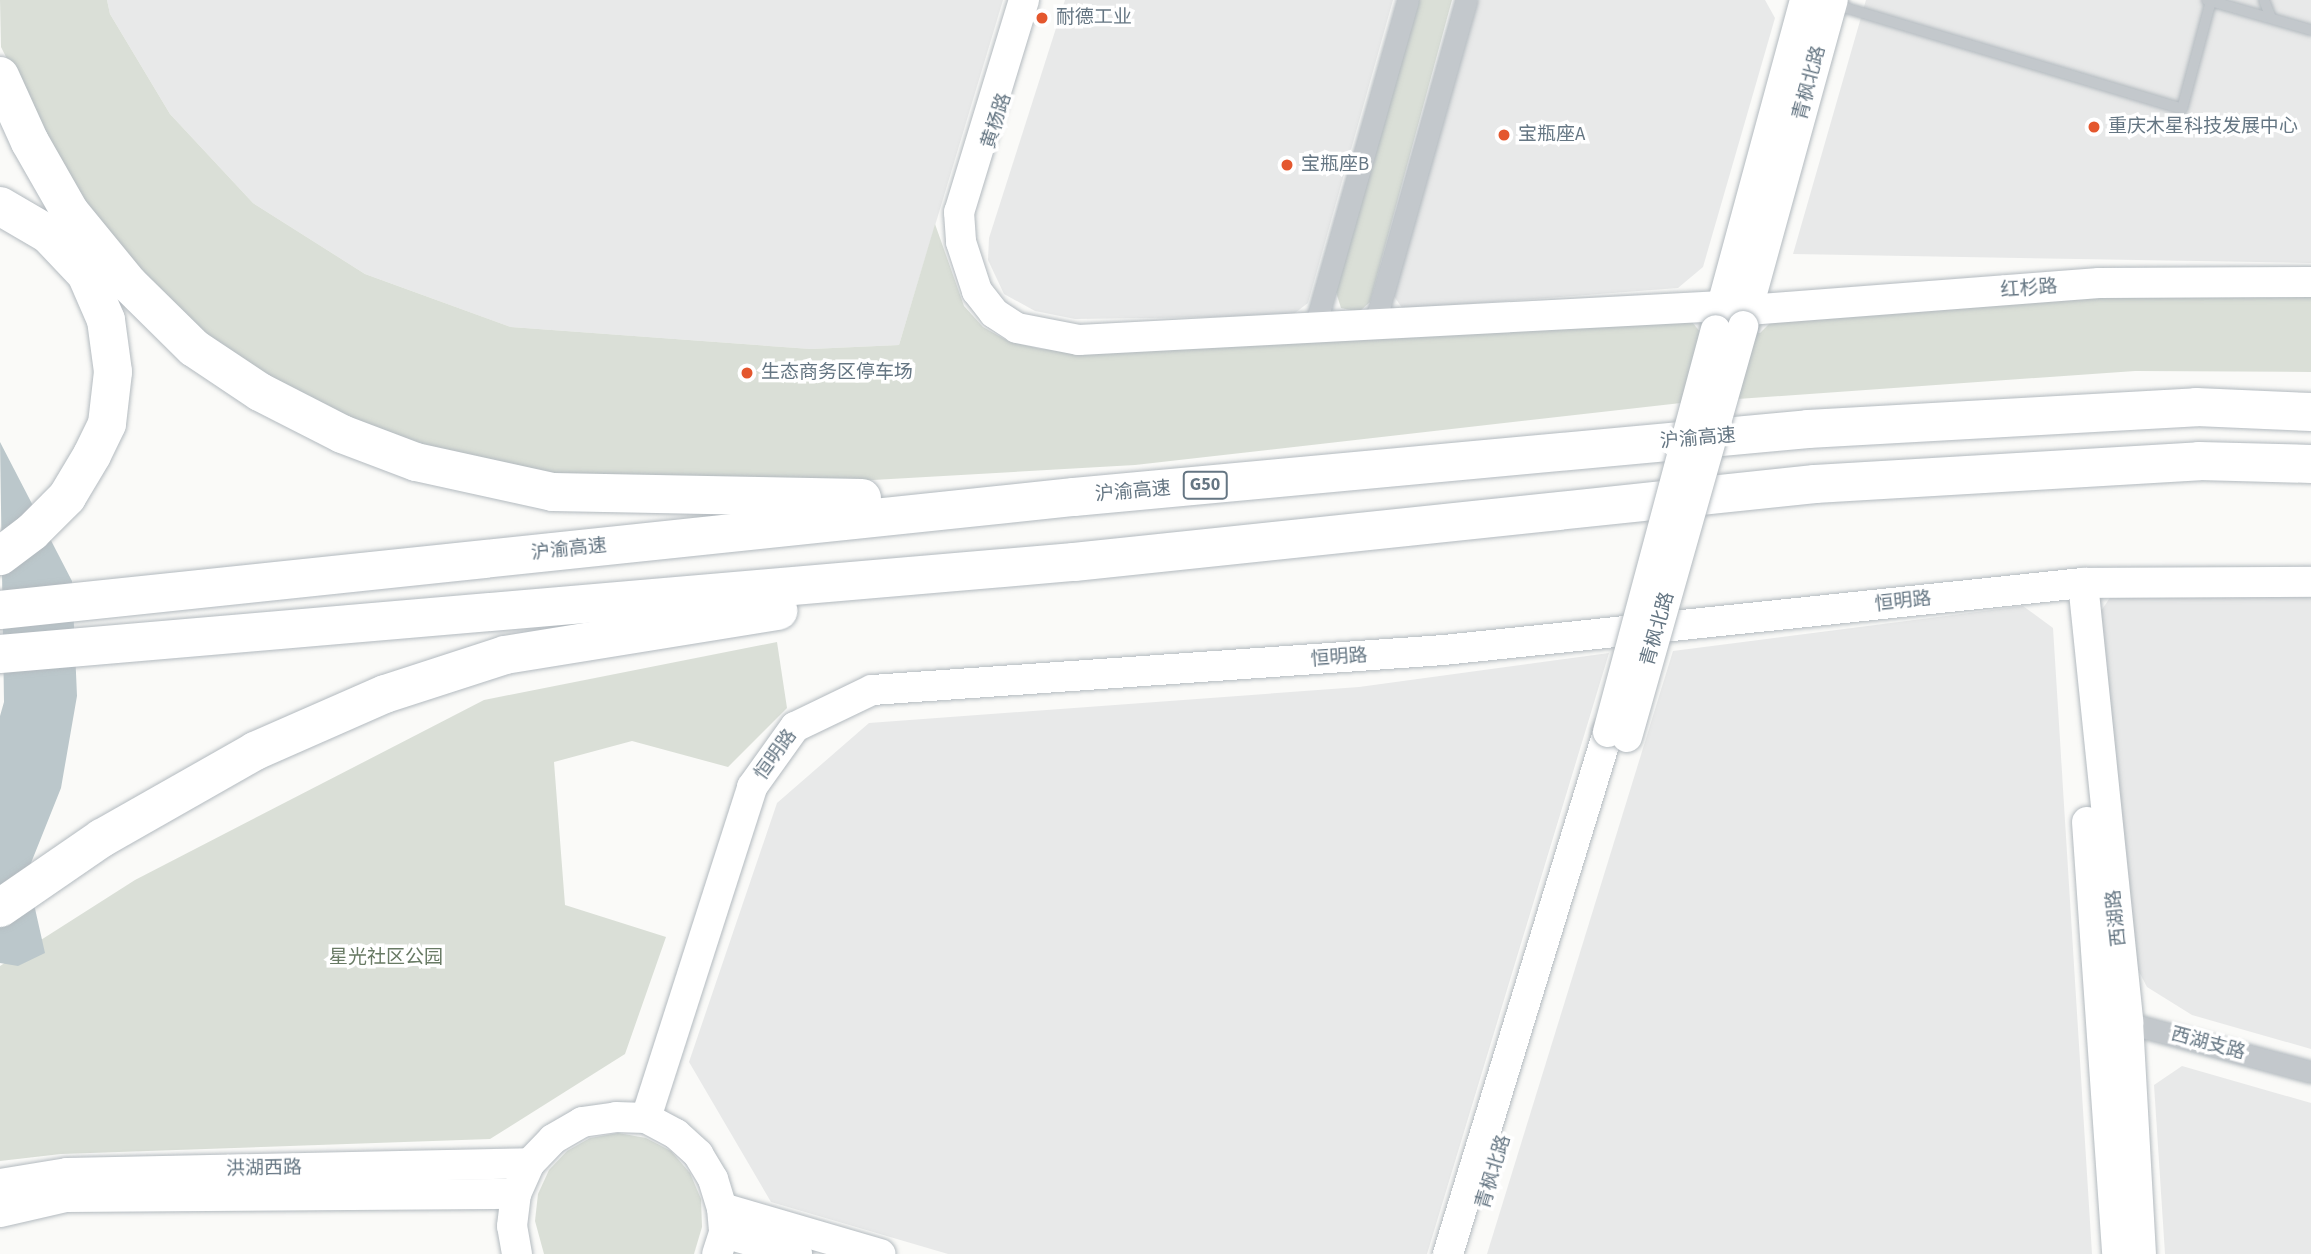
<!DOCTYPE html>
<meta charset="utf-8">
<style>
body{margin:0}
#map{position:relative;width:2311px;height:1254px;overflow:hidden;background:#fafaf8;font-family:"Source Sans 3","Noto Sans SC",sans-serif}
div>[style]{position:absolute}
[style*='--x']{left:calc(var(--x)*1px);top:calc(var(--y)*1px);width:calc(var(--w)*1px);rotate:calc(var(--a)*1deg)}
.built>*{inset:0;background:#e8e9e9}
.green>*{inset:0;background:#dadfd7}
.water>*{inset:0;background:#bbc7cb}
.roads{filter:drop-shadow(0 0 2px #b3babf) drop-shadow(0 0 2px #b3babf)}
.lane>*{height:10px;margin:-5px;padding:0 5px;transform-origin:5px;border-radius:5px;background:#c3c8cc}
.street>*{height:21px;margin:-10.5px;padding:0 10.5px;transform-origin:10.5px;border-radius:10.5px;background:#c3c8cc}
.secondary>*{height:30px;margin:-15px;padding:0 15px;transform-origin:15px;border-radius:15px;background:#fff}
.highway>*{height:38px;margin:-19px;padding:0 19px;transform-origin:19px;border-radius:19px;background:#fff}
.bridges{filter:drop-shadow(0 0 2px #b3babf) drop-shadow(0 0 2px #b3babf)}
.secondary-bridge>*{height:30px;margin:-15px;padding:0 15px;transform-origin:15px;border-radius:15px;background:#fff}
.dots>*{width:19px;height:19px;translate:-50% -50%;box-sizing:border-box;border:4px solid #fff;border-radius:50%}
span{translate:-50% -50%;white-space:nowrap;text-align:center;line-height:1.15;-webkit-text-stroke:7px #fff;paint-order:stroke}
.shield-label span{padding:2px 5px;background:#fff;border:2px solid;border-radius:5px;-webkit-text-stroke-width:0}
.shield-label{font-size:18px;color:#657683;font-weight:700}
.poi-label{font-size:19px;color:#657683}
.left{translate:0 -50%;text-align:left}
.street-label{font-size:19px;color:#657683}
.park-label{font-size:19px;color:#687a64}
</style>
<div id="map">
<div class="built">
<div style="clip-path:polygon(107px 0,1003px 0,899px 345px,811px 349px,511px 327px,365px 274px,253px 203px,170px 114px,110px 14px)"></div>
<div style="clip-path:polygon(1065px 0,1393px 0,1308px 303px,1291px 316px,1075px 319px,1035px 311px,1004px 294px,988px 260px,989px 238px)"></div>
<div style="clip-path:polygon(1478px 0,1765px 0,1775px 18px,1703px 267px,1678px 288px,1403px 309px,1393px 295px)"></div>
<div style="clip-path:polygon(1866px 0,2311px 0,2311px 263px,1793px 254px)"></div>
<div style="clip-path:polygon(2311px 592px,2311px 1049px,2192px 1015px,2147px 987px,2135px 964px,2099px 614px,2111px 596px)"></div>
<div style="clip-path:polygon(2023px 606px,2053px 628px,2092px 1254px,1487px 1254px,1673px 651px)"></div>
<div style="clip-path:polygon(1609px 653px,1427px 1254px,948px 1254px,771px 1202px,689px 1062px,777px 803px,869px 723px,1359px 687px)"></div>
<div style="clip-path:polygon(2182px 1066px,2311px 1103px,2311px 1254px,2165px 1254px,2154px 1085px)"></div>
</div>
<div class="green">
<div style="clip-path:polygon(0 0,107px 0,110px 14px,170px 114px,253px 203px,365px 274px,511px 327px,811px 349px,899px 345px,935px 224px,964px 306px,983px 327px,1008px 341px,1041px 349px,1085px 352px,1688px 317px,1701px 333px,1760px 333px,1773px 320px,2099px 292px,2311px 294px,2311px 372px,2135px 371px,1681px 403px,1135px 465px,803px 484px,556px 478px,424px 449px,346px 418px,268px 377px,196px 331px,79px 202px,1px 47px)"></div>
<div style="clip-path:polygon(1419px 0,1452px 0,1370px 302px,1359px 312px,1341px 308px,1336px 292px)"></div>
<div style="clip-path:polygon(777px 642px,787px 708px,728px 767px,632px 741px,554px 762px,565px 905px,666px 937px,625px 1054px,490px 1139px,61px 1154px,0 1161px,0 966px,135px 880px,484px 700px)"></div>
<div style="clip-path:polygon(618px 1133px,646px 1138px,671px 1151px,690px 1173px,701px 1199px,702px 1227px,694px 1254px,544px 1254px,535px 1221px,538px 1194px,549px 1170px,567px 1151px,590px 1138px)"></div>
</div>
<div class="water">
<div style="clip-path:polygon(0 442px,72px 581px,77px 696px,61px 788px,27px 873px,45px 953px,18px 966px,0 963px,0 716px,4px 702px)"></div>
</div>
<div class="roads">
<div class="lane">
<div style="--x:2207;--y:0;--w:108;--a:16.1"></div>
<div style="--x:2264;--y:0;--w:19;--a:69"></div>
<div style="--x:1833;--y:4;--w:364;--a:16.7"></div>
<div style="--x:2182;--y:109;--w:112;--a:-75"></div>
</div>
<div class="street">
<div style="--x:1374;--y:326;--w:339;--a:-74.2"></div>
<div style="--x:1314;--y:330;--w:343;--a:-74.1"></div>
<div style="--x:2117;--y:1020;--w:201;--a:15"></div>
</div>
<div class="secondary">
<div style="--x:1024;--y:0;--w:222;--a:107"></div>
<div style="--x:959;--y:212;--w:30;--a:86"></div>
<div style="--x:961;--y:242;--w:52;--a:71.9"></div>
<div style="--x:977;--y:291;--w:28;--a:52"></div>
<div style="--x:994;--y:313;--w:27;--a:33"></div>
<div style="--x:1017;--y:328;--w:63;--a:11"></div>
<div style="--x:1079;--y:340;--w:644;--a:-3.03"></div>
<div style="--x:1748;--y:310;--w:352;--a:-4.4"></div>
<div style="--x:2099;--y:283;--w:212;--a:-0.3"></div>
<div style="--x:1717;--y:324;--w:336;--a:-74.8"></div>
<div style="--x:1743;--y:326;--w:338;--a:-74.6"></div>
<div style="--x:2083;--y:583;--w:441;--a:84.1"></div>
<div style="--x:2128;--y:1022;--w:232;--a:86.8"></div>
<div style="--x:2087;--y:822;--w:433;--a:86"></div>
<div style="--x:646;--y:1118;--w:348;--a:-72.2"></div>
<div style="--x:752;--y:787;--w:74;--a:-54.4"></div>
<div style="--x:795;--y:727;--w:85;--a:-25.7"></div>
<div style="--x:872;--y:690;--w:573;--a:-4"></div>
<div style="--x:1444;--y:650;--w:643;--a:-5.99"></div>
<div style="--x:2083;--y:583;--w:228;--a:-0.3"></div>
<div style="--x:0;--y:1184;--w:68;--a:-9.3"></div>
<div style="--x:67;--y:1173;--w:463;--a:-1.2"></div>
<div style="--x:722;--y:1208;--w:165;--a:16.2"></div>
<div style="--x:0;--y:1212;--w:68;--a:-12.8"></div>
<div style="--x:66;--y:1197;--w:450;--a:-0.4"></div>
<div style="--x:724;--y:1233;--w:76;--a:16"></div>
<div style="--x:517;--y:1254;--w:28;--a:-100"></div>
<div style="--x:512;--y:1226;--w:32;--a:-83"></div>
<div style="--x:516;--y:1194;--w:34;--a:-66"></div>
<div style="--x:530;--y:1163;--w:33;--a:-46"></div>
<div style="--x:553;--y:1139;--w:34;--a:-30"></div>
<div style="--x:582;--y:1122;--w:34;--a:-8"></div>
<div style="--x:616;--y:1117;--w:30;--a:2"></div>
<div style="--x:646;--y:1118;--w:34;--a:28"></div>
<div style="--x:676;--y:1134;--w:30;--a:42"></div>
<div style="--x:698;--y:1154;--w:29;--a:59"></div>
<div style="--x:713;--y:1179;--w:30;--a:73"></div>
<div style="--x:722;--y:1208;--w:25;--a:85"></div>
<div style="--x:724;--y:1233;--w:22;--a:108"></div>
<div style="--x:1448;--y:1254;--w:546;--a:-72.96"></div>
</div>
<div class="highway">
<div style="--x:0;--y:76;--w:72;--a:65.6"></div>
<div style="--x:30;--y:142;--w:81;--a:60.3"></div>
<div style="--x:70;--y:212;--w:93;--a:50.7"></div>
<div style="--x:129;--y:284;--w:91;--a:44.6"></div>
<div style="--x:194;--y:348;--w:79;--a:33.7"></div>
<div style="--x:260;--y:392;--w:92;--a:27.1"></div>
<div style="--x:342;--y:434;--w:79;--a:20.7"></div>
<div style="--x:416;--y:462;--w:140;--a:12.4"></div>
<div style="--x:553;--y:492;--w:309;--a:1.1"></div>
<div style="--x:0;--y:206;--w:56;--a:30.3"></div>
<div style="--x:48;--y:234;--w:55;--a:46.5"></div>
<div style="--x:86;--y:274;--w:50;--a:66.5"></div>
<div style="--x:106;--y:320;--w:52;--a:82.3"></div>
<div style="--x:113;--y:372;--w:52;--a:96.6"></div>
<div style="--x:107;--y:424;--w:34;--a:116"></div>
<div style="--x:92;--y:455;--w:49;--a:120.8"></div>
<div style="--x:67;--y:497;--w:49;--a:135"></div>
<div style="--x:32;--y:532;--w:40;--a:143"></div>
<div style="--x:0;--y:610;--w:1080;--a:-6.01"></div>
<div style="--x:1074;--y:497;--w:737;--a:-5.29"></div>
<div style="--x:1808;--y:429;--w:389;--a:-3.2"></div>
<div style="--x:2196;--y:407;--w:115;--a:2.5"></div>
<div style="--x:0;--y:654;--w:1078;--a:-4.9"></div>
<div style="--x:1074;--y:562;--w:745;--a:-6.01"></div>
<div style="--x:1815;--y:484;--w:385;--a:-3.4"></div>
<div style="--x:2199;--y:461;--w:112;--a:1.5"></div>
<div style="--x:0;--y:908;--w:124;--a:-34.5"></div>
<div style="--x:102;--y:838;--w:176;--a:-29.6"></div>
<div style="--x:255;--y:751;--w:142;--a:-23.7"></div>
<div style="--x:385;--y:694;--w:126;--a:-18"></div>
<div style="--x:505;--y:655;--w:277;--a:-9.2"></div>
</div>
</div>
<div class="bridges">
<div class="secondary-bridge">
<div style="--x:1608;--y:732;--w:416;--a:-75"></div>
<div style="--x:1627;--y:737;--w:427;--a:-74.2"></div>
</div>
</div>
<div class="dots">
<div style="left:1042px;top:18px;background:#e4572e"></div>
<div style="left:2094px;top:127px;background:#e4572e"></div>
<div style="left:1504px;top:135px;background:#e4572e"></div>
<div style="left:1287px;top:165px;background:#e4572e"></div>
<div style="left:747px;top:373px;background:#e4572e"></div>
</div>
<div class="shield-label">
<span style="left:1205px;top:485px">G50</span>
</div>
<div class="poi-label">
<span class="left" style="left:1056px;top:18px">耐德工业</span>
<span class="left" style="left:2108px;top:127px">重庆木星科技发展中心</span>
<span class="left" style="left:1518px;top:135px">宝瓶座A</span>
<span class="left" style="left:1301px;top:165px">宝瓶座B</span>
<span class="left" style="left:761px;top:373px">生态商务区停车场</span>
</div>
<div class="street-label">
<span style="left:1810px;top:83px;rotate:-75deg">青枫北路</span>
<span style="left:997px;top:121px;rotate:-72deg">黄杨路</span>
<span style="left:2029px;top:289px;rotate:-4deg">红杉路</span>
<span style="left:1698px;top:439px;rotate:-5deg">沪渝高速</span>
<span style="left:1133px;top:492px;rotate:-5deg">沪渝高速</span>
<span style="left:569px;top:550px;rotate:-6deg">沪渝高速</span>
<span style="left:1903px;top:602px;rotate:-6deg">恒明路</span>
<span style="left:1658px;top:629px;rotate:-74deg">青枫北路</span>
<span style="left:1339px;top:658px;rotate:-4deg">恒明路</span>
<span style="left:776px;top:755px;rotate:-54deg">恒明路</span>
<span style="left:2117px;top:918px;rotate:-96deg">西湖路</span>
<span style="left:2208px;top:1044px;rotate:15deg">西湖支路</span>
<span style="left:264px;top:1169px;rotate:-1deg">洪湖西路</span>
<span style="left:1494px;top:1172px;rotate:-73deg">青枫北路</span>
</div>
<div class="park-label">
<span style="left:386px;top:958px">星光社区公园</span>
</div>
</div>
